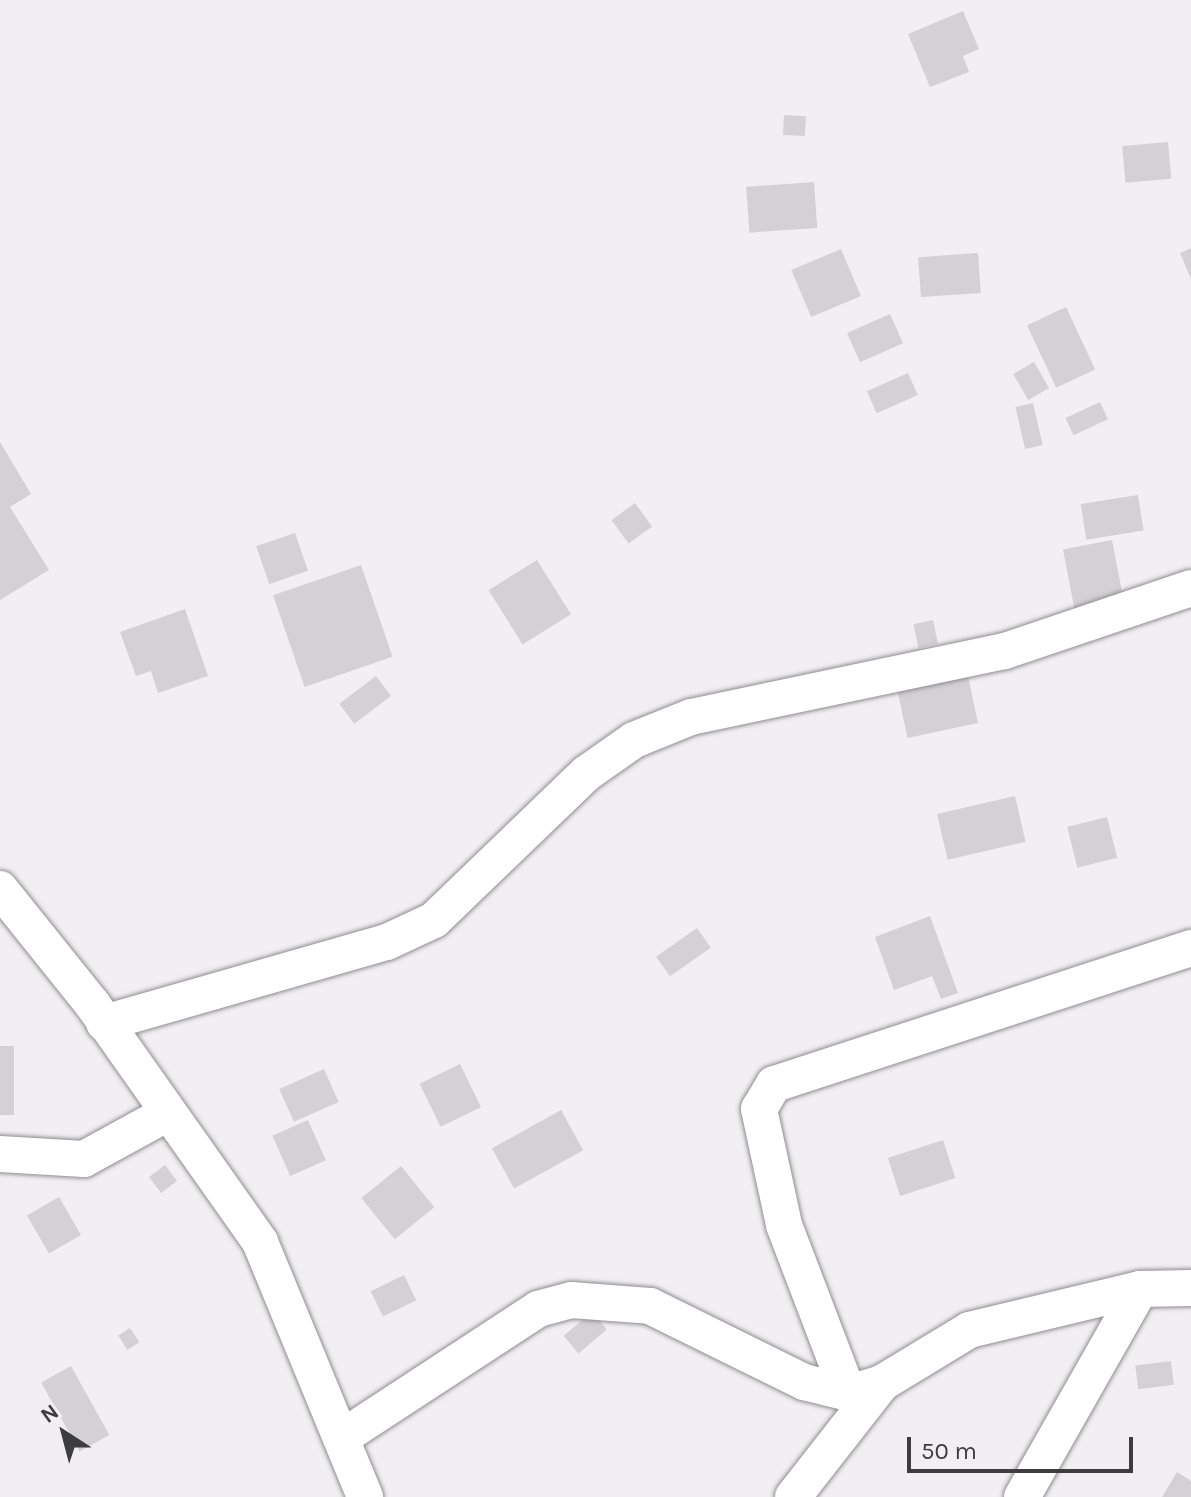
<!DOCTYPE html>
<style>
body{margin:0}
#map{position:relative;width:1191px;height:1497px;overflow:hidden;background:#f1eff2;font-family:Karla,sans-serif}
div>[style]{position:absolute}
[style*='--x']{left:calc(var(--x)*1px);top:calc(var(--y)*1px);width:calc(var(--w)*1px);rotate:calc(var(--a)*1deg)}
.building>*{inset:0;background:#d3d1d4;transform-origin:0 0}
.roads{filter:drop-shadow(0 0 2px #8f8d91) drop-shadow(0 0 2px #8f8d91)}
.minor>*{height:36px;margin:-18px;padding:0 18px;transform-origin:18px;border-radius:18px;background:#fff}
span{translate:-50% -50%;white-space:nowrap;text-align:center;line-height:1.15;-webkit-text-stroke:6px #f1eff2;paint-order:stroke}
.north{position:absolute;left:24px;top:1393px;width:80px;height:80px;-webkit-text-stroke:6px #f1eff2;paint-order:stroke;rotate:324deg;font-size:22px;font-weight:700;line-height:32px;text-align:center;color:#3d3c3e}
.north::after{content:'';display:block;margin:auto;width:28px;height:36px;background:#3d3c3e;clip-path:polygon(50% 0,100% 100%,50% 72%,0 100%)}
.scale{position:absolute;left:907px;top:1437px;width:226px;height:36px;box-sizing:border-box;border:4px solid #3d3c3e;border-top:0;padding-left:10px;font-size:24px;line-height:28px;white-space:nowrap;color:#3d3c3e;-webkit-text-stroke:6px #f1eff2;paint-order:stroke}
</style>
<div id="map">
<div class="building">
<div style="clip-path:polygon(963px 11px,979px 49px,963px 56px,969px 72px,930px 87px,908px 34px)"></div>
<div style="left:784px;top:115px;width:22px;height:20px;rotate:3deg"></div>
<div style="left:1168px;top:142px;width:37px;height:46px;rotate:85deg"></div>
<div style="left:814px;top:182px;width:46px;height:68px;rotate:86deg"></div>
<div style="clip-path:polygon(1191px 248px,1191px 279px,1180px 253px)"></div>
<div style="left:841px;top:249px;width:51px;height:54px;rotate:67deg"></div>
<div style="left:978px;top:253px;width:40px;height:60px;rotate:86deg"></div>
<div style="left:1066px;top:307px;width:69px;height:43px;rotate:65deg"></div>
<div style="left:890px;top:314px;width:32px;height:47px;rotate:66deg"></div>
<div style="left:1034px;top:362px;width:30px;height:24px;rotate:60deg"></div>
<div style="left:908px;top:373px;width:24px;height:45px;rotate:66deg"></div>
<div style="left:1100px;top:402px;width:19px;height:38px;rotate:65deg"></div>
<div style="left:1033px;top:403px;width:43px;height:18px;rotate:77deg"></div>
<div style="clip-path:polygon(0 442px,31px 494px,10px 507px,49px 570px,0 600px)"></div>
<div style="left:1138px;top:495px;width:36px;height:58px;rotate:81deg"></div>
<div style="left:635px;top:503px;width:29px;height:29px;rotate:54deg"></div>
<div style="left:295px;top:533px;width:40px;height:41px;rotate:71deg"></div>
<div style="left:1112px;top:540px;width:62px;height:50px;rotate:79deg"></div>
<div style="left:537px;top:560px;width:64px;height:57px;rotate:58deg"></div>
<div style="left:361px;top:565px;width:97px;height:93px;rotate:71deg"></div>
<div style="clip-path:polygon(185px 609px,208px 676px,158px 693px,151px 671px,136px 676px,120px 632px)"></div>
<div style="left:933px;top:620px;width:24px;height:20px;rotate:78deg"></div>
<div style="left:376px;top:676px;width:25px;height:46px;rotate:53deg"></div>
<div style="left:968px;top:676px;width:48px;height:72px;rotate:78deg"></div>
<div style="left:1015px;top:796px;width:47px;height:80px;rotate:77deg"></div>
<div style="left:1107px;top:817px;width:42px;height:41px;rotate:76deg"></div>
<div style="clip-path:polygon(930px 916px,958px 993px,941px 999px,932px 976px,894px 990px,875px 937px)"></div>
<div style="left:697px;top:928px;width:24px;height:50px;rotate:55deg"></div>
<div style="left:0;top:1046px;width:14px;height:69px"></div>
<div style="left:460px;top:1064px;width:48px;height:45px;rotate:64deg"></div>
<div style="left:324px;top:1069px;width:36px;height:49px;rotate:66deg"></div>
<div style="left:561px;top:1110px;width:46px;height:79px;rotate:61deg"></div>
<div style="left:308px;top:1120px;width:44px;height:39px;rotate:66deg"></div>
<div style="left:943px;top:1140px;width:40px;height:58px;rotate:72deg"></div>
<div style="left:165px;top:1165px;width:20px;height:20px;rotate:53deg"></div>
<div style="left:401px;top:1166px;width:53px;height:51px;rotate:51deg"></div>
<div style="left:59px;top:1197px;width:44px;height:37px;rotate:60deg"></div>
<div style="left:404px;top:1275px;width:28px;height:37px;rotate:64deg"></div>
<div style="left:592px;top:1312px;width:23px;height:37px;rotate:50deg"></div>
<div style="left:130px;top:1328px;width:17px;height:14px;rotate:57deg"></div>
<div style="left:1171px;top:1361px;width:24px;height:36px;rotate:83deg"></div>
<div style="left:71px;top:1366px;width:79px;height:34px;rotate:61deg"></div>
<div style="clip-path:polygon(1177px 1472px,1191px 1481px,1191px 1497px,1162px 1497px)"></div>
</div>
<div class="roads">
<div class="minor">
<div style="--x:0;--y:889;--w:149;--a:51.3"></div>
<div style="--x:93;--y:1005;--w:290;--a:54.8"></div>
<div style="--x:260;--y:1242;--w:276;--a:67.6"></div>
<div style="--x:1191;--y:948;--w:439;--a:161.9"></div>
<div style="--x:774;--y:1084;--w:29;--a:121"></div>
<div style="--x:759;--y:1109;--w:119;--a:77.8"></div>
<div style="--x:784;--y:1225;--w:180;--a:69.1"></div>
<div style="--x:848;--y:1393;--w:35;--a:-16"></div>
<div style="--x:882;--y:1383;--w:102;--a:-31.3"></div>
<div style="--x:969;--y:1330;--w:176;--a:-13.5"></div>
<div style="--x:1140;--y:1289;--w:51;--a:-1.1"></div>
<div style="--x:104;--y:1023;--w:294;--a:-16"></div>
<div style="--x:387;--y:942;--w:52;--a:-25.1"></div>
<div style="--x:434;--y:920;--w:212;--a:-43.9"></div>
<div style="--x:587;--y:773;--w:57;--a:-35.1"></div>
<div style="--x:634;--y:740;--w:61;--a:-22"></div>
<div style="--x:691;--y:717;--w:321;--a:-11.9"></div>
<div style="--x:1005;--y:651;--w:196;--a:-18.7"></div>
<div style="--x:0;--y:1154;--w:84;--a:3.4"></div>
<div style="--x:84;--y:1159;--w:91;--a:-28.8"></div>
<div style="--x:341;--y:1438;--w:235;--a:-33.2"></div>
<div style="--x:538;--y:1309;--w:34;--a:-15"></div>
<div style="--x:571;--y:1300;--w:79;--a:4.3"></div>
<div style="--x:650;--y:1306;--w:172;--a:26.3"></div>
<div style="--x:804;--y:1382;--w:45;--a:14"></div>
<div style="--x:793;--y:1497;--w:145;--a:-52"></div>
<div style="--x:1022;--y:1497;--w:239;--a:-60.4"></div>
</div>
</div>
<div class="north">N</div>
<div class="scale">50 m</div>
</div>
